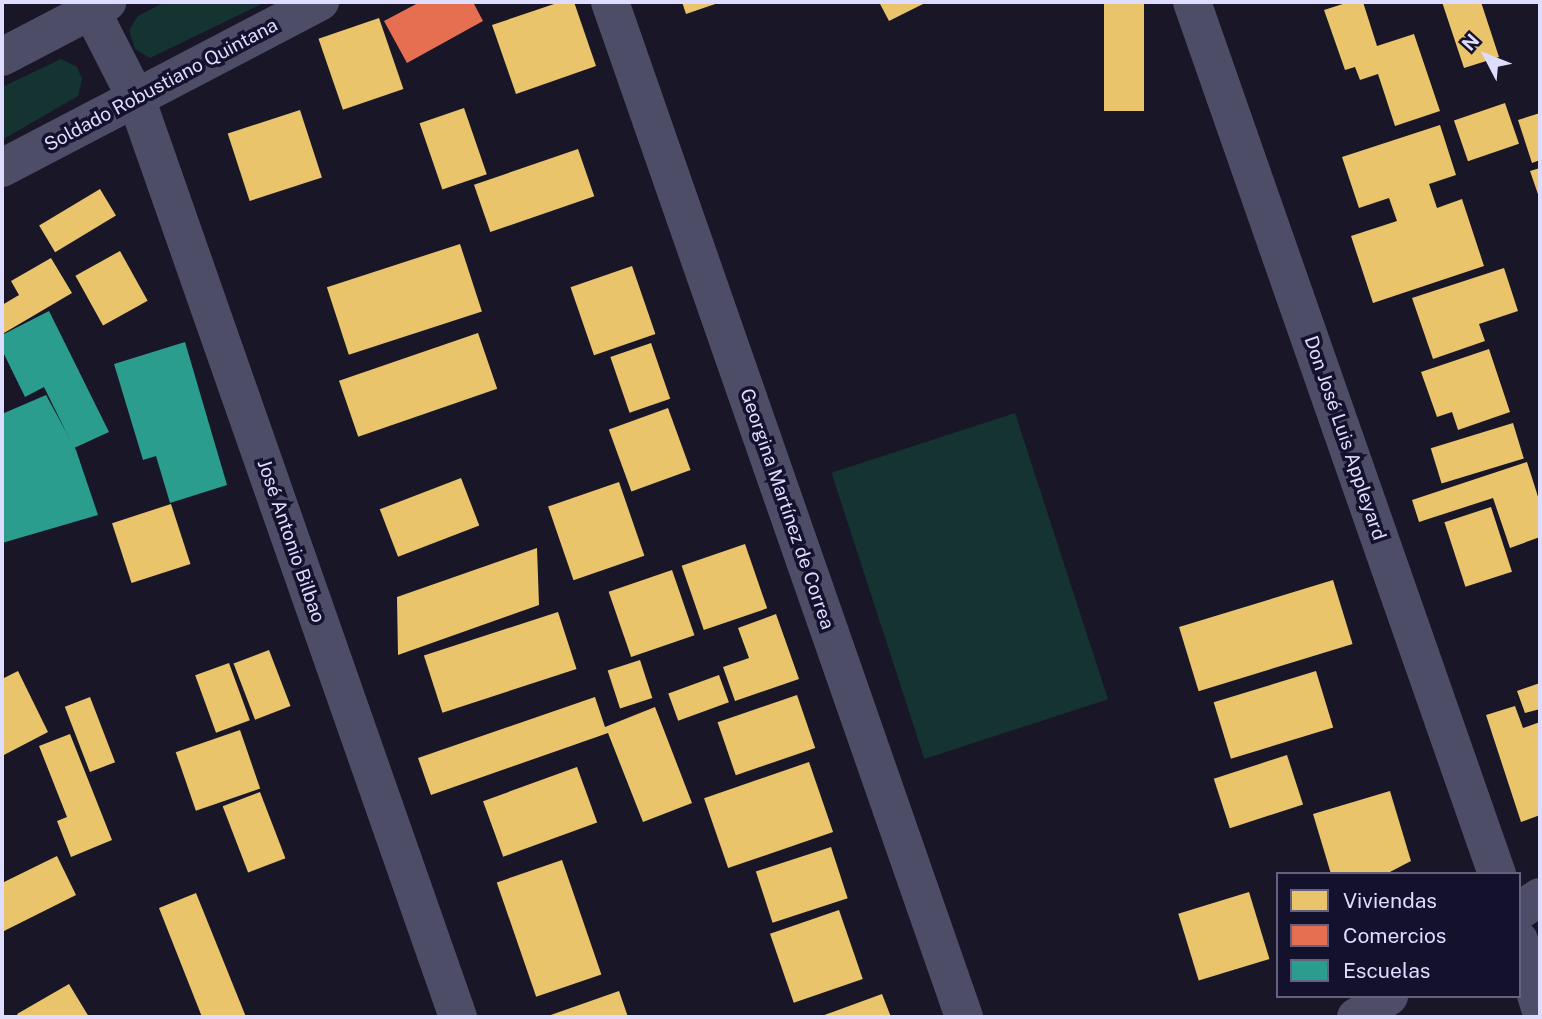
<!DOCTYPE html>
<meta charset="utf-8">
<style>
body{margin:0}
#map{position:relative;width:1542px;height:1019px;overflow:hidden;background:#191727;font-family:"Public Sans",sans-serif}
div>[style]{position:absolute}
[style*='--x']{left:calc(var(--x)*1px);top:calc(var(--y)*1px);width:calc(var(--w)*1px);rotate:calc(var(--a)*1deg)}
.green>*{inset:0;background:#143331;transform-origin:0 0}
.homes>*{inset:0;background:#e9c46a;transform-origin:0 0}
.shops>*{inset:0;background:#e76f51}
.schools>*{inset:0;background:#2a9d8f}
.minor>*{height:38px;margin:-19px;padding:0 19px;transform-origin:19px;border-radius:19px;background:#4d4d67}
.tertiary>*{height:38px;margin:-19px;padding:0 19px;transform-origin:19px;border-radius:19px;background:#4d4d67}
span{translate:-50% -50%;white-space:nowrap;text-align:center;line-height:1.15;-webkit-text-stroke:7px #14112d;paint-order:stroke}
.street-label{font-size:19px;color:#dedcff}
.frame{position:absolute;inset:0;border:4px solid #dedcff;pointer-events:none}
.legend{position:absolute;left:1276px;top:872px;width:245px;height:126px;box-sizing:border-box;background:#14112d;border:2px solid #656281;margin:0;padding:9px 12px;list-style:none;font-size:21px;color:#dedcff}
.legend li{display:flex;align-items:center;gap:14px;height:35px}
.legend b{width:35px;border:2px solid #656281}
.north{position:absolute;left:1451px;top:21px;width:70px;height:70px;-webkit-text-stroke:5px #14112d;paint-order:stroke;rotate:312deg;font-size:19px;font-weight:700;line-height:28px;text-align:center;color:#dedcff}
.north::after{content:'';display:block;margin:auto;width:24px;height:32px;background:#dedcff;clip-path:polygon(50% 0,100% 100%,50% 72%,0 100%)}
</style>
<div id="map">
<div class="green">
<div style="clip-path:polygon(165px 2px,266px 2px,150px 58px,135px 49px,129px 30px,138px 16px)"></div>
<div style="clip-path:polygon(61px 59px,77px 67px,82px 79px,78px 96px,2px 140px,2px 87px)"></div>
<div style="left:1015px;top:413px;width:301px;height:193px;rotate:72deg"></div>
</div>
<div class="homes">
<div style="clip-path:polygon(560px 2px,574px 2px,596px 66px,516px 94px,492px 25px)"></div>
<div style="clip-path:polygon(682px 2px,721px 2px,686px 14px)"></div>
<div style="clip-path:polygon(879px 2px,927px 2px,889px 21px)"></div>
<div style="left:1104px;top:2px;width:40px;height:109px"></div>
<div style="clip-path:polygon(1349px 2px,1363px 2px,1377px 46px,1414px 34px,1440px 111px,1395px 126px,1378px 74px,1360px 80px,1355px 67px,1345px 70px,1324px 10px)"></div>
<div style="clip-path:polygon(1442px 2px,1481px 2px,1499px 57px,1464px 68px)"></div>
<div style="left:379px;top:18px;width:75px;height:64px;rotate:71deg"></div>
<div style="left:1505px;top:103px;width:43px;height:54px;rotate:71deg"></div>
<div style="left:464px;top:108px;width:70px;height:47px;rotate:71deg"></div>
<div style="left:300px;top:110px;width:71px;height:76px;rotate:72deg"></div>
<div style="clip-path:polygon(1540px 113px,1540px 160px,1532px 163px,1518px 120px)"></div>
<div style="clip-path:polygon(1440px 125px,1456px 175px,1429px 184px,1437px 208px,1462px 199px,1484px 266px,1373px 303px,1351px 236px,1397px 221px,1389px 198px,1359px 208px,1342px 157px)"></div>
<div style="left:578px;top:149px;width:50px;height:110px;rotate:71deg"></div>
<div style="clip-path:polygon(1540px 168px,1540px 200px,1530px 171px)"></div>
<div style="left:100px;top:189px;width:31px;height:71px;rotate:59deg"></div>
<div style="left:460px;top:244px;width:71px;height:140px;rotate:72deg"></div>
<div style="left:120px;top:251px;width:57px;height:51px;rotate:61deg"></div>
<div style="clip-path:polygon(51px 258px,72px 293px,4px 333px,2px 305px,19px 295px,11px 281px)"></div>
<div style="left:632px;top:266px;width:72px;height:65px;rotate:71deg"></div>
<div style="clip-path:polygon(1504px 268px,1518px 311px,1479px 324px,1485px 341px,1433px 359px,1412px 298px)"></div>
<div style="left:478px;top:333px;width:59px;height:147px;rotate:71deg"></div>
<div style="left:651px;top:343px;width:59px;height:43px;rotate:71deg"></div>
<div style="clip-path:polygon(1489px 349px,1510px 412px,1458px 430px,1452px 412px,1437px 417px,1421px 372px)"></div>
<div style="left:668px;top:408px;width:66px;height:63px;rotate:70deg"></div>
<div style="left:1513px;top:423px;width:37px;height:86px;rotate:73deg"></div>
<div style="clip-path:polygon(1527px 462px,1540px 503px,1540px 537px,1510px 548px,1493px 498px,1419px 522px,1412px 500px)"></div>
<div style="left:461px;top:478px;width:51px;height:87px;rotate:69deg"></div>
<div style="left:619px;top:482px;width:78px;height:75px;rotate:71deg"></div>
<div style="left:171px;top:504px;width:63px;height:62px;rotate:72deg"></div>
<div style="left:1491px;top:507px;width:68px;height:49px;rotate:72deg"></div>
<div style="left:745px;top:544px;width:68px;height:67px;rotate:71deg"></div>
<div style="clip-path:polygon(537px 548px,539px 605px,398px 655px,397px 597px)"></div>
<div style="left:672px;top:570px;width:69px;height:67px;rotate:71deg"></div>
<div style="left:1333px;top:580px;width:67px;height:161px;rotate:73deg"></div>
<div style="left:558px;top:612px;width:60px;height:141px;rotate:72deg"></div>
<div style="clip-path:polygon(776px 614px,799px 679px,735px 701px,723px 667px,749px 658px,738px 628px)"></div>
<div style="left:269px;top:650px;width:60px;height:38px;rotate:69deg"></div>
<div style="left:640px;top:660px;width:40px;height:34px;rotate:72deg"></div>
<div style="left:229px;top:663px;width:61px;height:36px;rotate:70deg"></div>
<div style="clip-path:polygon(18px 671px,48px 732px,2px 756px,2px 679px)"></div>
<div style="left:1316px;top:671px;width:59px;height:107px;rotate:73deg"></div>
<div style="left:719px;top:675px;width:29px;height:54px;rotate:70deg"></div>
<div style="clip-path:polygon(1540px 683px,1540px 709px,1525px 713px,1517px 691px)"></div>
<div style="left:797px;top:695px;width:56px;height:84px;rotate:71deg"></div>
<div style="left:90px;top:697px;width:70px;height:27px;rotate:69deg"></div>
<div style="clip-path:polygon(595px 697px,605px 727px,655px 707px,692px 803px,643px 822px,608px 733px,431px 795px,418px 758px)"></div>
<div style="clip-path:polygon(1515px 706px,1523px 728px,1540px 722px,1540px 815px,1521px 822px,1486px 715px)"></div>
<div style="left:240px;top:730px;width:62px;height:68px;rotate:71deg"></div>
<div style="clip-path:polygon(70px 734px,112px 840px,71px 857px,57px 821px,67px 817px,39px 746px)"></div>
<div style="left:1287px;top:755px;width:52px;height:77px;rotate:72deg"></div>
<div style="left:809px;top:762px;width:74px;height:111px;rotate:71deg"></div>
<div style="left:577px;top:767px;width:59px;height:100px;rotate:70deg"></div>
<div style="clip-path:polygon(1390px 791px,1411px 861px,1386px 874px,1331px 874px,1313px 814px)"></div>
<div style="left:260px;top:792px;width:71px;height:40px;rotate:69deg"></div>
<div style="left:831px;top:847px;width:54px;height:79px;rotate:72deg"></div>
<div style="clip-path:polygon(57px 856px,76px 895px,2px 932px,2px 883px)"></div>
<div style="left:562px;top:860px;width:121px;height:69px;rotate:71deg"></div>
<div style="left:1249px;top:892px;width:70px;height:74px;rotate:73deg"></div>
<div style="clip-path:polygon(196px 893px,246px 1017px,202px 1017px,159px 908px)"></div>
<div style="left:839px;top:910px;width:73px;height:73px;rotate:71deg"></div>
<div style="clip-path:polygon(69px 984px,89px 1017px,19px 1017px,17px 1014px)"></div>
<div style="clip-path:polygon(619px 991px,628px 1017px,545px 1017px)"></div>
<div style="clip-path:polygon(882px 994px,891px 1017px,819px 1017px)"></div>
</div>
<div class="shops">
<div style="clip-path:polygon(420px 2px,473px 2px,483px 21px,407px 63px,384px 21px)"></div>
</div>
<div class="schools">
<div style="clip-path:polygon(49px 311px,109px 432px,74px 448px,44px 387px,25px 397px,2px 350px,2px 335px)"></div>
<div style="clip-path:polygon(185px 342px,227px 485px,170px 503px,156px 456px,143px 460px,114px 364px)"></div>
<div style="clip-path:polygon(46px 395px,76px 450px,98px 515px,2px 543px,2px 414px)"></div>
</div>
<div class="minor">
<div style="--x:87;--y:2;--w:108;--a:63"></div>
<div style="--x:136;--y:98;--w:974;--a:70.69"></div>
<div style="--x:610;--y:2;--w:1075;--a:70.77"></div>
<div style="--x:1192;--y:2;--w:924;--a:70.72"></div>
<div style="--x:1519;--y:911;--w:25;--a:-34"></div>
<div style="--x:1519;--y:940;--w:71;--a:72.8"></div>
<div style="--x:1356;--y:1017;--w:39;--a:-32"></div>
</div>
<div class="tertiary">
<div style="--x:2;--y:57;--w:119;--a:-27.6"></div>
<div style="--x:2;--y:168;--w:359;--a:-27.6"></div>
</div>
<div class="street-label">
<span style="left:161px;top:85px;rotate:-28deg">Soldado Robustiano Quintana</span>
<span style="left:1345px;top:438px;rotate:71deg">Don José Luis Appleyard</span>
<span style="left:787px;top:509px;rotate:71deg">Georgina Martínez de Correa</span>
<span style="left:291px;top:541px;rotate:71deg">José Antonio Bilbao</span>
</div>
<div class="frame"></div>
<ul class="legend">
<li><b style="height:19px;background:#e9c46a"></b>Viviendas</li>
<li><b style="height:19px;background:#e76f51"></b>Comercios</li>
<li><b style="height:19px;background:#2a9d8f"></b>Escuelas</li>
</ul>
<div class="north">N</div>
</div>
